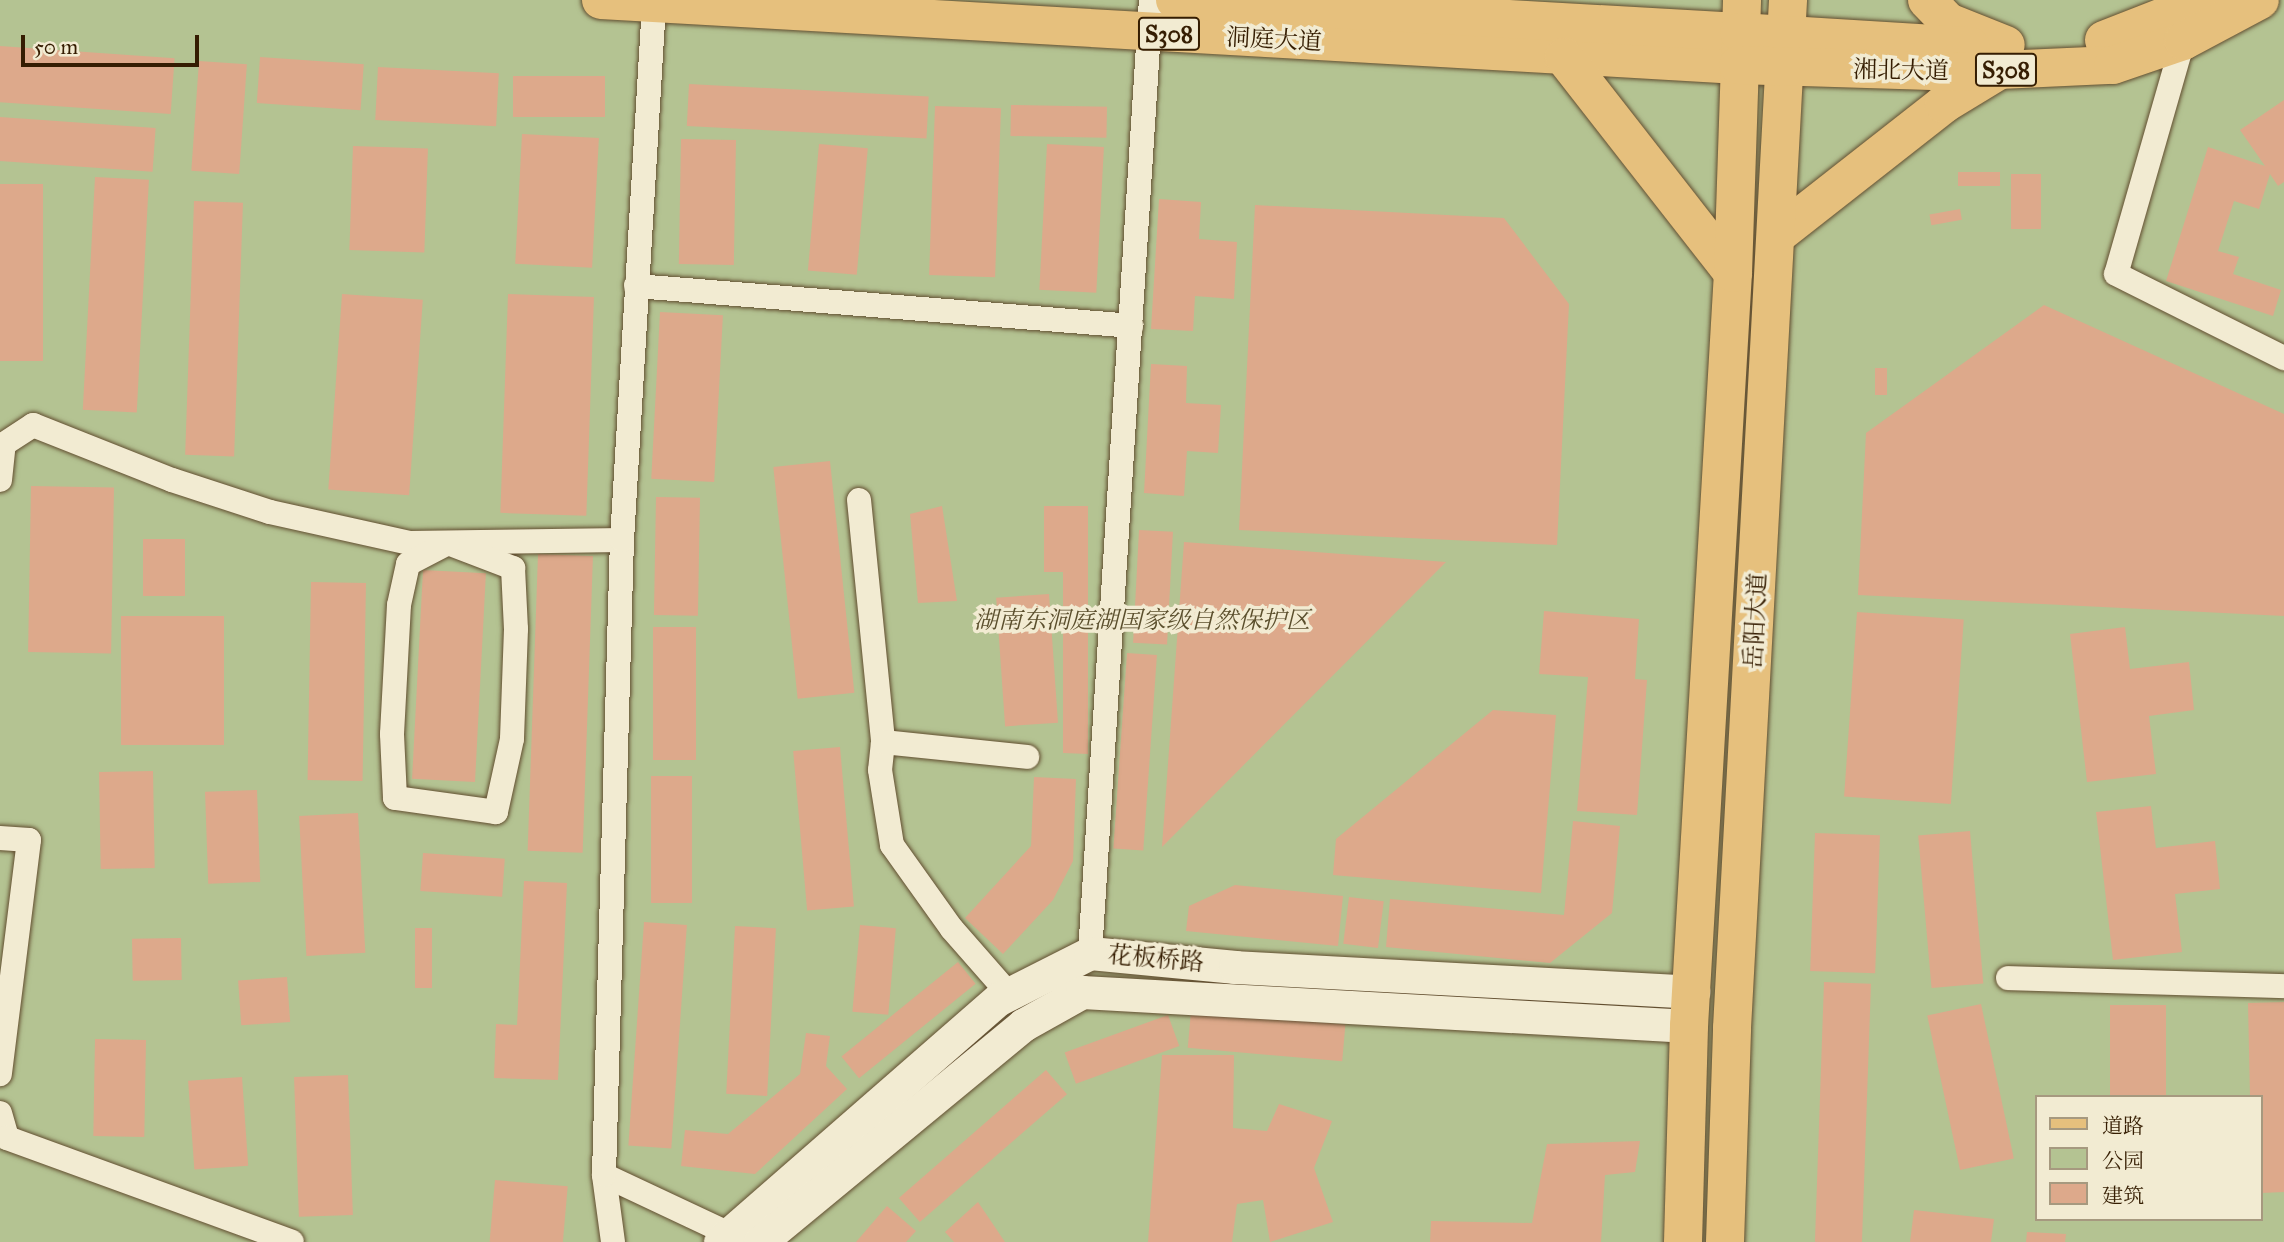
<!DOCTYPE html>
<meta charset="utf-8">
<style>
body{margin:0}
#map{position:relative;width:2284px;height:1242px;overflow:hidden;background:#ebe0ba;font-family:"IM FELL Great Primer","Noto Serif SC",serif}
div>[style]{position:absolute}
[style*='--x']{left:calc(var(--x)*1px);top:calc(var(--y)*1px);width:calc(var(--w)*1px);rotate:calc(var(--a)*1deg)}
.green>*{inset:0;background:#b4c392}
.building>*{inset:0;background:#dda98b;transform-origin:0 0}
.roads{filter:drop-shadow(0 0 2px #624e30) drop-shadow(0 0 2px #624e30)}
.street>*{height:24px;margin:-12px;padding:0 12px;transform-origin:12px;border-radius:12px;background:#f2ebd2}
.secondary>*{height:33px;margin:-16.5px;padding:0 16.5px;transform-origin:16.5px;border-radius:16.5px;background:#f2ebd2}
.primary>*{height:38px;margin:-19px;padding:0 19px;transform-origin:19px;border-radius:19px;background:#e6c07d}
.highway>*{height:38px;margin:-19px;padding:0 19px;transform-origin:19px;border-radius:19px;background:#e6c07d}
span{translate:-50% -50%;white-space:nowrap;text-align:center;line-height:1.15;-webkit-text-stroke:7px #f2ebd2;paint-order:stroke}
.shield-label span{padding:2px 5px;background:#f2ebd2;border:2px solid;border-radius:5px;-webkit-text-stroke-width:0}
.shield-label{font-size:23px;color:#351d02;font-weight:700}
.street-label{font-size:24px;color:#351d02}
.park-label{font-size:24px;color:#5b4f2d;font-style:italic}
.legend{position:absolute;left:2035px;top:1095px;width:228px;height:126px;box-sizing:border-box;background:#f2ebd2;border:2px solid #a6997f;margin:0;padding:9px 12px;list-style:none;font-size:21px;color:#351d02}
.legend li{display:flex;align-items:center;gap:14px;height:35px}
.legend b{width:35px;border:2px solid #a6997f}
.scale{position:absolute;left:21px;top:35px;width:178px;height:32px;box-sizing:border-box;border:4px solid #351d02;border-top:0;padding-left:9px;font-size:21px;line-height:24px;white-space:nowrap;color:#351d02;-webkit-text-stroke:5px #f2ebd2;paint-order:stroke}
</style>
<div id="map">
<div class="green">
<div style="clip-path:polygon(evenodd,0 0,2284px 0,2284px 1242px,0 1242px,0 0,2037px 1097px,2261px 1097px,2261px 1219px,2037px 1219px,2037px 1097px)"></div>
</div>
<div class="building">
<div style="left:0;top:46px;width:175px;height:56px;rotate:4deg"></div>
<div style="left:260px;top:57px;width:104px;height:46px;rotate:4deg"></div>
<div style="left:199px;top:61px;width:48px;height:110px;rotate:4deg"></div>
<div style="left:378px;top:67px;width:121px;height:53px;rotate:3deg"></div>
<div style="left:605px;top:76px;width:41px;height:92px;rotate:90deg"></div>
<div style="left:689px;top:84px;width:240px;height:42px;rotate:3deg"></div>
<div style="clip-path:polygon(2284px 100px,2284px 182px,2278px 186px,2270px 174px,2259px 209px,2234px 201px,2218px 251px,2239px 257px,2233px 274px,2281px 290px,2273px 316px,2166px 281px,2208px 147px,2265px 166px,2240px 130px)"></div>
<div style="left:1011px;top:105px;width:96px;height:31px;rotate:1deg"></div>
<div style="left:935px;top:106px;width:66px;height:169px;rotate:2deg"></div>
<div style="left:0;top:117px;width:156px;height:44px;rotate:4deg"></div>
<div style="left:522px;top:134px;width:77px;height:130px;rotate:3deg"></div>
<div style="left:681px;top:139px;width:55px;height:125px;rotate:1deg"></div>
<div style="left:819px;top:144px;width:49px;height:127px;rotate:5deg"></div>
<div style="left:1047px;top:144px;width:57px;height:146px;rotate:3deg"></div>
<div style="left:353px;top:146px;width:75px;height:104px;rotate:2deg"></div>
<div style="left:2000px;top:172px;width:14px;height:42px;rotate:90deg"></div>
<div style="left:2011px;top:174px;width:30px;height:55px"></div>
<div style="left:95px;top:177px;width:54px;height:233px;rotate:3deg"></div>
<div style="left:0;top:184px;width:43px;height:177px"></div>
<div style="clip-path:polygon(1159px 199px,1201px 202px,1199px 239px,1237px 242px,1234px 299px,1195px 296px,1193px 331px,1151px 329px)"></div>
<div style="left:194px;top:201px;width:49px;height:254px;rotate:2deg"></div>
<div style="clip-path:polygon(1255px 205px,1504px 218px,1569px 304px,1557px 545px,1239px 530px)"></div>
<div style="left:1960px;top:209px;width:11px;height:31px;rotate:80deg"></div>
<div style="left:342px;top:294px;width:81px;height:196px;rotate:4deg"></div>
<div style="left:508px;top:294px;width:86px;height:219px;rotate:2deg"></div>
<div style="clip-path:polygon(2044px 305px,2284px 414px,2284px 616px,1858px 595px,1866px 433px)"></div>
<div style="left:660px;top:312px;width:63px;height:167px;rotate:3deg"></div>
<div style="clip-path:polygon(1151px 364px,1187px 366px,1186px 403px,1221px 405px,1218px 453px,1187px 451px,1184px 496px,1144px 493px)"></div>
<div style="left:1875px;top:368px;width:12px;height:27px"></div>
<div style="left:830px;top:461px;width:233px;height:57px;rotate:84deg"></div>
<div style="left:31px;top:486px;width:83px;height:166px;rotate:1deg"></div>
<div style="left:656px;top:497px;width:44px;height:118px;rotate:1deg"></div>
<div style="clip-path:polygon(942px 506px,957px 601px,918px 603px,910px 514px)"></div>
<div style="clip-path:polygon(1044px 506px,1088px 506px,1088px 754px,1063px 753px,1063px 572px,1044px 572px)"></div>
<div style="left:1139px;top:530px;width:34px;height:113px;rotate:3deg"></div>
<div style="left:185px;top:539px;width:57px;height:42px;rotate:90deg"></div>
<div style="clip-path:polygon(1184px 542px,1446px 562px,1162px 847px)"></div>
<div style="left:538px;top:554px;width:55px;height:297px;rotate:2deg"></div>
<div style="left:423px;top:570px;width:63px;height:209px;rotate:3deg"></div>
<div style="left:311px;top:582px;width:55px;height:198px;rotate:1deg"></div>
<div style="left:1049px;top:594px;width:129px;height:53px;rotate:86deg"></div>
<div style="clip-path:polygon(1544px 611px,1639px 619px,1635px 679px,1647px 680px,1637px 815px,1577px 811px,1588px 677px,1539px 674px)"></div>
<div style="left:1857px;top:612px;width:107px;height:185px;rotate:4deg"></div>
<div style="left:121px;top:616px;width:103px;height:129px"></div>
<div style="left:653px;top:627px;width:43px;height:133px"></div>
<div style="clip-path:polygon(2125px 627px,2130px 669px,2189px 662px,2194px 710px,2149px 716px,2156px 774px,2087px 782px,2070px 634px)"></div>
<div style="left:1127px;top:653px;width:30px;height:196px;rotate:4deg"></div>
<div style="clip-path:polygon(1493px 710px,1556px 715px,1541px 893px,1333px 875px,1336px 839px)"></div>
<div style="left:840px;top:747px;width:160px;height:47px;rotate:85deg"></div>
<div style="left:153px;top:771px;width:97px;height:54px;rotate:89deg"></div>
<div style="left:651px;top:776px;width:41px;height:127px"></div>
<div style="clip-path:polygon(1034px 777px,1076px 779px,1073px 861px,1053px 900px,1003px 954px,965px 918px,1031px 846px)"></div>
<div style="left:257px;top:790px;width:92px;height:52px;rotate:88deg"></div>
<div style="clip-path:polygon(2151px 806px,2156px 848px,2215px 841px,2220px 889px,2175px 894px,2182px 952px,2113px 960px,2096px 812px)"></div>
<div style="left:358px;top:813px;width:140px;height:59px;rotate:87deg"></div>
<div style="clip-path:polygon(1573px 821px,1620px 826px,1612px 913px,1550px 963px,1386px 947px,1390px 899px,1564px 915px)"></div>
<div style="left:1970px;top:831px;width:153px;height:52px;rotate:85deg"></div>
<div style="left:1815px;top:833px;width:65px;height:138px;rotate:2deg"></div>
<div style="left:423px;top:853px;width:82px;height:38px;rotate:4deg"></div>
<div style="clip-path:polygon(524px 881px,567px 883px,558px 1080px,494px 1078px,496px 1024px,517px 1025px)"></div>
<div style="clip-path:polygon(1235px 885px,1343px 896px,1338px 946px,1186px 931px,1189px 906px)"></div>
<div style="left:1349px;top:897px;width:35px;height:47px;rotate:7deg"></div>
<div style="left:644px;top:922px;width:43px;height:224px;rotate:4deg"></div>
<div style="left:860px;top:925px;width:36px;height:87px;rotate:5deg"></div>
<div style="left:735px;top:926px;width:41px;height:168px;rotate:3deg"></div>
<div style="left:415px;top:928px;width:17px;height:60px"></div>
<div style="left:181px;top:938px;width:42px;height:49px;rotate:89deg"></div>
<div style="left:958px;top:962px;width:28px;height:150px;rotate:51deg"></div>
<div style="left:287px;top:977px;width:45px;height:49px;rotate:86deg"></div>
<div style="left:1824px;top:982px;width:47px;height:260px;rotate:2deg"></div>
<div style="clip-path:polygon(2284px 1002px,2284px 1192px,2261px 1193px,2261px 1097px,2250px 1097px,2248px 1003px)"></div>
<div style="left:1981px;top:1004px;width:158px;height:55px;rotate:78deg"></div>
<div style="left:2110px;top:1005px;width:56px;height:92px"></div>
<div style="left:1191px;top:1011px;width:155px;height:37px;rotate:5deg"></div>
<div style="left:1168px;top:1015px;width:33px;height:110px;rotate:70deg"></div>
<div style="clip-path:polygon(806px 1033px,830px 1036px,826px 1066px,847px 1089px,755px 1174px,681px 1166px,685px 1130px,728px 1134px,800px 1074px)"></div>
<div style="left:95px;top:1039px;width:51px;height:97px;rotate:1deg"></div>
<div style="clip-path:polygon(1162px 1055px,1234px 1055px,1233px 1128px,1267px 1131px,1279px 1104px,1332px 1121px,1314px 1168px,1333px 1222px,1270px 1242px,1263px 1200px,1237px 1204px,1232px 1242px,1148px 1242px)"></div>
<div style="left:1046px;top:1070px;width:32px;height:195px;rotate:49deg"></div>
<div style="left:348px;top:1075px;width:140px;height:54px;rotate:88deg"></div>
<div style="left:242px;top:1077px;width:89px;height:54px;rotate:86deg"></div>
<div style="clip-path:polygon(1640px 1141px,1635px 1172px,1605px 1175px,1601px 1242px,1430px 1242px,1431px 1221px,1532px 1223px,1547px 1144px)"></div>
<div style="left:495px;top:1180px;width:73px;height:62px;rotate:5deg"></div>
<div style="clip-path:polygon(978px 1202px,1005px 1242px,954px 1242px,945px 1232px)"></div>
<div style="clip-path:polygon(887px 1206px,916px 1231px,906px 1242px,856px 1242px)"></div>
<div style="clip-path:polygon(1914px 1210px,1994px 1219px,1991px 1242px,1910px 1242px)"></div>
<div style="clip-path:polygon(2027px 1232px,2066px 1234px,2065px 1242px,2026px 1242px)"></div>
</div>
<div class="roads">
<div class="street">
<div style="--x:2183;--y:41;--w:242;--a:106"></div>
<div style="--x:2116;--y:274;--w:188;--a:26.6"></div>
<div style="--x:636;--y:286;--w:497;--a:4.6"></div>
<div style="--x:0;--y:480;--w:36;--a:-84"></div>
<div style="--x:4;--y:444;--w:35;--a:-33"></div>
<div style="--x:33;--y:425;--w:149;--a:21.6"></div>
<div style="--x:172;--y:480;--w:103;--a:18.1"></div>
<div style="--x:270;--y:512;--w:143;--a:12.5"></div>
<div style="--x:410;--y:543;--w:212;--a:-0.8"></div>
<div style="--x:859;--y:500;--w:243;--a:84.3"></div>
<div style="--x:883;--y:742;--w:28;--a:96"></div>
<div style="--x:880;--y:770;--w:76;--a:80.9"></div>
<div style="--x:892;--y:845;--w:103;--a:54.5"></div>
<div style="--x:952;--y:929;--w:86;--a:48.8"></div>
<div style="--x:448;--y:543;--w:70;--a:21"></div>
<div style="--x:513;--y:568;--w:61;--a:87.2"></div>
<div style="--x:516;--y:629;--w:110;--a:92.1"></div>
<div style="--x:512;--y:739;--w:75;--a:102.4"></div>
<div style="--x:496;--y:812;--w:102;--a:-172.1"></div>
<div style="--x:395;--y:798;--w:64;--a:-92.7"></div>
<div style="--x:392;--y:734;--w:129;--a:-86.9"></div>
<div style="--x:399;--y:605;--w:42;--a:-77.6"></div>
<div style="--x:408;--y:564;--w:45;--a:-27.7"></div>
<div style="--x:883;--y:742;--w:145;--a:5.9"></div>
<div style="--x:0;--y:838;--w:29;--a:4"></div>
<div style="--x:29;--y:840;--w:236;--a:97.1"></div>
<div style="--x:1090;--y:953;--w:955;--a:-86.34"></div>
<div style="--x:2008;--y:978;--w:276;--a:1.7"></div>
<div style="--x:0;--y:1113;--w:26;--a:74"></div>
<div style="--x:7;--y:1138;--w:303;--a:20"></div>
<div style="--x:604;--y:1175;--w:136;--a:25.2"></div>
<div style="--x:613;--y:1242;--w:68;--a:-97.7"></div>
<div style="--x:604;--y:1175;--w:635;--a:-88.38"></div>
<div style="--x:622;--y:540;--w:537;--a:-86.58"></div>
</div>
<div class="secondary">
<div style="--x:720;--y:1242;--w:370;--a:-41.1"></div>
<div style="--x:999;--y:999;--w:102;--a:-26.8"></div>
<div style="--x:1090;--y:953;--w:146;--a:5.5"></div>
<div style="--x:1235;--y:967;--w:459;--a:3.1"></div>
<div style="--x:760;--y:1242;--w:341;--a:-39.5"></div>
<div style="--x:1023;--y:1025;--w:68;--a:-29.2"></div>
<div style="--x:1082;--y:992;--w:608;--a:3.21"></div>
</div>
<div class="primary">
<div style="--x:601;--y:0;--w:1139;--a:3.27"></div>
<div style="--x:1175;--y:0;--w:565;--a:3.25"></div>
<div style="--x:1927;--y:0;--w:30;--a:46"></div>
<div style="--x:1948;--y:22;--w:62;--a:21.6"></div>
<div style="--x:1564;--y:57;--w:274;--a:52"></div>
<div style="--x:1777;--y:235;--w:212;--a:-38.1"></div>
<div style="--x:1944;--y:104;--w:66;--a:-31.3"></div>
<div style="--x:1683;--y:1242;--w:216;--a:-88.4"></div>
<div style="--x:1689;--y:1026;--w:754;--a:-86.66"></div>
<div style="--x:1733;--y:273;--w:273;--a:-88.1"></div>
<div style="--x:1725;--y:1242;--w:214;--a:-88.1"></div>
<div style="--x:1732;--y:1028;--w:1030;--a:-86.88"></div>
</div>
<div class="highway">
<div style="--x:1739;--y:32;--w:232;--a:3.5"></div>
<div style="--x:2104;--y:40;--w:110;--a:-21.4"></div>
<div style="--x:1738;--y:65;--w:218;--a:1.8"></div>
<div style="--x:1956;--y:72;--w:157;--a:-2.6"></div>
<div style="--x:2113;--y:65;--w:74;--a:-18.9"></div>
<div style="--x:2183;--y:41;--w:87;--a:-28"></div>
</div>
</div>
<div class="shield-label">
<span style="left:1169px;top:34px">S308</span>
<span style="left:2006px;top:70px">S308</span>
</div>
<div class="street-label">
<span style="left:1274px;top:40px;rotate:3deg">洞庭大道</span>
<span style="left:1901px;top:71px;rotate:1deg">湘北大道</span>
<span style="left:1756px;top:621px;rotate:-87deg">岳阳大道</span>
<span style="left:1156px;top:959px;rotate:5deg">花板桥路</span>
</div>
<div class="park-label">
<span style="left:1142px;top:621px">湖南东洞庭湖国家级自然保护区</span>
</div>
<ul class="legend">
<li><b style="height:9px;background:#e6c07d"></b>道路</li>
<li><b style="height:19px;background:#b4c392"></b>公园</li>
<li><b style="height:19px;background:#dda98b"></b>建筑</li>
</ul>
<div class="scale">50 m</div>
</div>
